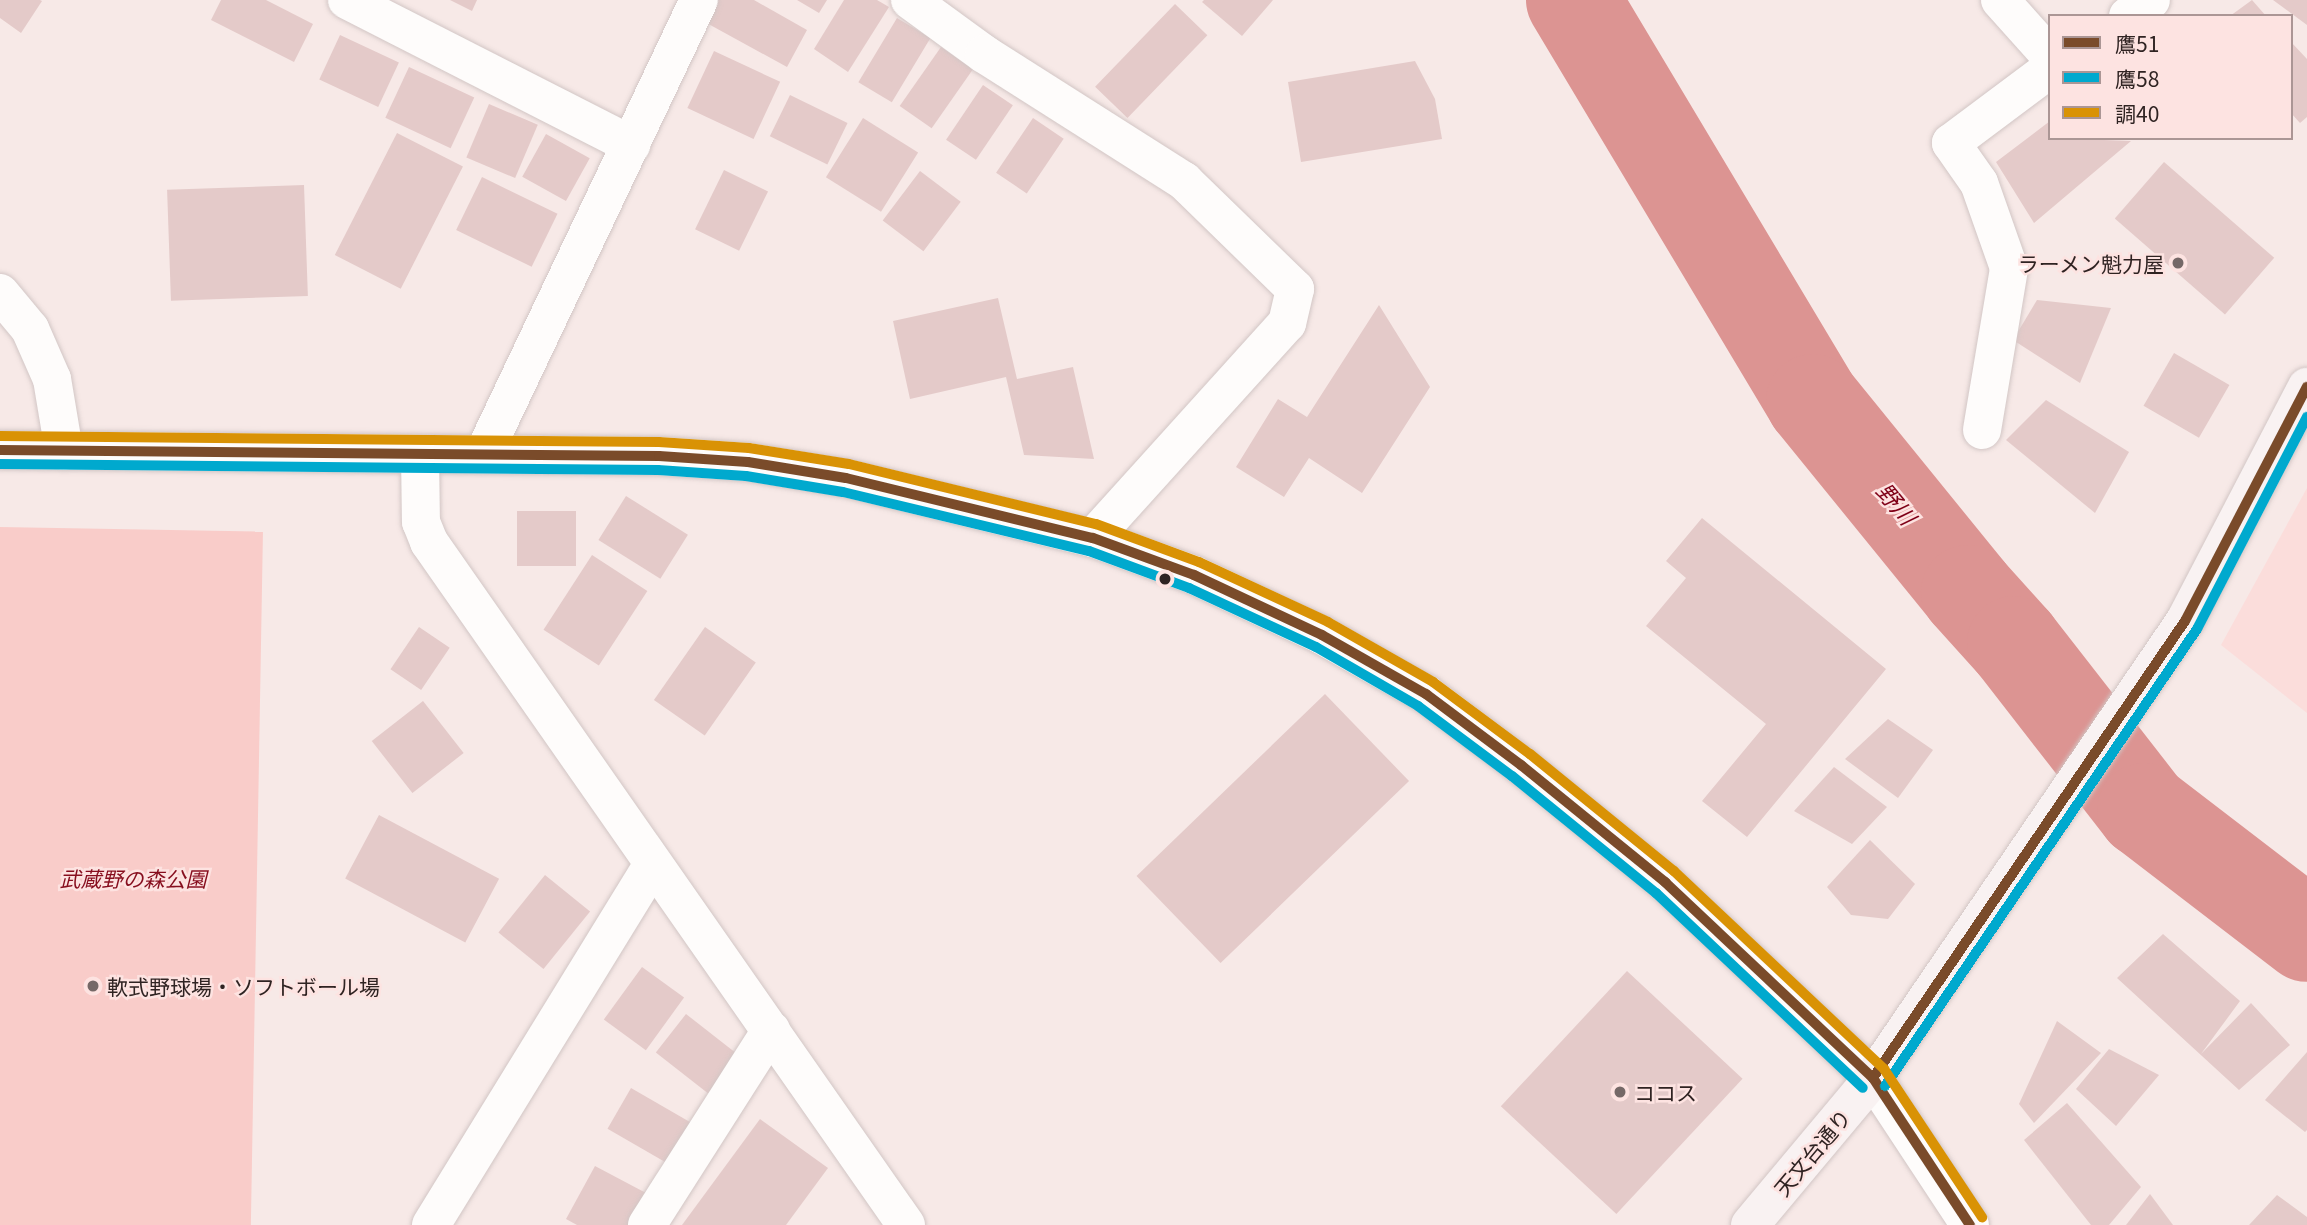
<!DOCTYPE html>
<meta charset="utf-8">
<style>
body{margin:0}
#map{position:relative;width:2307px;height:1225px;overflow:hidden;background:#f7e9e7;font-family:Georgia,"Noto Sans JP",serif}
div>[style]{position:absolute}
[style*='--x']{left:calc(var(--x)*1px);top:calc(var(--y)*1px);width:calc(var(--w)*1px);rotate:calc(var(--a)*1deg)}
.built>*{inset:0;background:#fbdddb}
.green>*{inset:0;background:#f9ccc9;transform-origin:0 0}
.river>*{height:94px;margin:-47px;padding:0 47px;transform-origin:47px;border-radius:47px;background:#dc9492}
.building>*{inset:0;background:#e4cac9;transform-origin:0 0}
.roads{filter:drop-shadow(0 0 2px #d2c6c5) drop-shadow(0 0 2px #d2c6c5)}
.minor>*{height:38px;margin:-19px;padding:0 19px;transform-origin:19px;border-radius:19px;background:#fefcfb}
.major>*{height:38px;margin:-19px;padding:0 19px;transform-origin:19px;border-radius:19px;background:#f9f2f2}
.bus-1>*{height:10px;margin:-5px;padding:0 5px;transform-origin:5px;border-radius:5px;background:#7a4b2a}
.bus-2>*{height:10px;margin:-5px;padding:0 5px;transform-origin:5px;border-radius:5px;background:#00a9ce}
.bus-3>*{height:10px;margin:-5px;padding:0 5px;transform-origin:5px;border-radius:5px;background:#d99205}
.dots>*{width:19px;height:19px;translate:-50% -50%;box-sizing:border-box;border:4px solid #fde3e1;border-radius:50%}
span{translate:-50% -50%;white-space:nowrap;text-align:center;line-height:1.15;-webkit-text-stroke:5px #fde3e1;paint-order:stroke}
.poi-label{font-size:21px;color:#2f2322}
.right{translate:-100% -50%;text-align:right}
.left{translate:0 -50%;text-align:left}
.park-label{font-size:21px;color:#870e1e;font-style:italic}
.street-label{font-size:21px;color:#2f2322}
.water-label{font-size:23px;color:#7f0017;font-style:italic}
.legend{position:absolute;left:2048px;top:14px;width:245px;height:126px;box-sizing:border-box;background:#fde3e1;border:2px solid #ab9695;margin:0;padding:9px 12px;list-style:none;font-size:21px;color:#2f2322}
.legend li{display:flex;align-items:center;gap:14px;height:35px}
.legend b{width:35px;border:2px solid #ab9695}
</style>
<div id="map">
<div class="built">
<div style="clip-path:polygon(2307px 488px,2307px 713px,2221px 645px)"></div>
</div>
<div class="green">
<div style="left:0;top:527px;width:263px;height:698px;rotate:1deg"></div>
</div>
<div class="river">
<div style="--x:1573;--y:0;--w:467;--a:59.1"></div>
<div style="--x:1813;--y:401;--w:246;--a:50.9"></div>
<div style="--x:1968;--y:592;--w:69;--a:48"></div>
<div style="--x:2014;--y:643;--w:212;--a:52.1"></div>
<div style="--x:2144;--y:810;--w:205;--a:37.5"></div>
</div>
<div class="building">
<div style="clip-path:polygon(0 0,40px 0,42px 1px,21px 33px,0 18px)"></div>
<div style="clip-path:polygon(221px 0,266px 0,313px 24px,294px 62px,211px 20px)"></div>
<div style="clip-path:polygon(450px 0,477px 0,472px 11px)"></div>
<div style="clip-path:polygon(714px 0,754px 0,807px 30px,787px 67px,703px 21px)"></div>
<div style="clip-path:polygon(797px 0,827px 0,819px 13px)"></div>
<div style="clip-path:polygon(844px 0,877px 0,889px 7px,848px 72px,814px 49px)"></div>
<div style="clip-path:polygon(1204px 0,1273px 0,1242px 36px,1202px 2px)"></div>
<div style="clip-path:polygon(2252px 0,2266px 16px,2230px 16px)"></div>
<div style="clip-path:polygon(2273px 0,2307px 0,2307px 25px)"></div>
<div style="left:1175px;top:4px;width:45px;height:115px;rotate:44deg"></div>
<div style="left:897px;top:18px;width:39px;height:75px;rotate:31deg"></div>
<div style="left:340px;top:35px;width:65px;height:49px;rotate:25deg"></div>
<div style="clip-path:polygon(2291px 42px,2307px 59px,2307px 117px,2300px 123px,2291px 113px)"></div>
<div style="left:941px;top:47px;width:39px;height:72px;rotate:35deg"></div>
<div style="left:714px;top:51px;width:73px;height:63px;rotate:25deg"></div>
<div style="clip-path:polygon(1415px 61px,1435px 99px,1442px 139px,1301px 162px,1288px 82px)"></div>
<div style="left:409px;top:67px;width:72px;height:56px;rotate:25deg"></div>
<div style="left:983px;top:85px;width:36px;height:66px;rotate:34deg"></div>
<div style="left:790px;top:95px;width:64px;height:46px;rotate:26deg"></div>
<div style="left:489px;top:104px;width:53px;height:58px;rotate:23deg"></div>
<div style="left:863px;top:118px;width:65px;height:70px;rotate:32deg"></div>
<div style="left:1033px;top:118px;width:37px;height:66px;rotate:34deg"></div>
<div style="clip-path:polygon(2050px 121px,2050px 138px,2131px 141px,2034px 223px,1996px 162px)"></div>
<div style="left:397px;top:133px;width:74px;height:137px;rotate:27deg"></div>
<div style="left:546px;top:134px;width:50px;height:49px;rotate:29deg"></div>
<div style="left:2164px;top:162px;width:146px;height:75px;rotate:41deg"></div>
<div style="left:724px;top:170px;width:49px;height:66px;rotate:26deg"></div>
<div style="left:920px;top:171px;width:51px;height:62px;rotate:37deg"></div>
<div style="left:482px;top:177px;width:84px;height:59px;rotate:26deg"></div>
<div style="left:304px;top:185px;width:111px;height:137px;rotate:88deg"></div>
<div style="clip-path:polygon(998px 298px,1017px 379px,1073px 367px,1094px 459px,1024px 455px,1006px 377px,910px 399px,893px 321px)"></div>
<div style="clip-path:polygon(2037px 300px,2111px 308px,2080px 383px,2013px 340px)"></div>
<div style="clip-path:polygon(1379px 305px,1430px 387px,1362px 493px,1309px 458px,1284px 497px,1236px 467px,1278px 399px,1307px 417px)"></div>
<div style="left:2174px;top:353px;width:64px;height:61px;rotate:30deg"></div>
<div style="clip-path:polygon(2046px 400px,2129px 452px,2095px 513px,2006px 440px)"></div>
<div style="left:626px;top:496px;width:73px;height:52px;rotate:32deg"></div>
<div style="left:576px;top:511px;width:55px;height:59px;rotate:90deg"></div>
<div style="clip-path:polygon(1702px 518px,1886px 669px,1747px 837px,1702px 801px,1766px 724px,1646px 626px,1686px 578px,1666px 561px)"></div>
<div style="left:592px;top:555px;width:66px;height:89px;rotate:33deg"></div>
<div style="left:419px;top:627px;width:37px;height:51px;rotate:34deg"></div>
<div style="left:705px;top:627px;width:62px;height:89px;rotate:35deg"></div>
<div style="left:1325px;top:694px;width:121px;height:262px;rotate:46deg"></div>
<div style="left:423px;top:701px;width:66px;height:65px;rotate:52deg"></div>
<div style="clip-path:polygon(1888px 719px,1933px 750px,1898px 798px,1845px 759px)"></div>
<div style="clip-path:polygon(1834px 767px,1887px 807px,1852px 844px,1794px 811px)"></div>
<div style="left:379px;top:815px;width:136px;height:72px;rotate:28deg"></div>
<div style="clip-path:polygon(1870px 840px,1915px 884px,1888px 919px,1851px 915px,1827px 887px)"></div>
<div style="left:545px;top:875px;width:58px;height:74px;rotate:39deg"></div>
<div style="clip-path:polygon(2163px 934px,2240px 1001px,2201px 1054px,2251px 1003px,2290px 1045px,2239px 1090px,2117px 978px)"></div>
<div style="left:642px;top:967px;width:52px;height:65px;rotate:36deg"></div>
<div style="left:1627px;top:971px;width:158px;height:185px;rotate:43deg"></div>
<div style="left:686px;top:1014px;width:73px;height:49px;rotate:38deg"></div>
<div style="clip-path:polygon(2057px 1021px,2101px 1053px,2034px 1123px,2019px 1104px)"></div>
<div style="clip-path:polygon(2109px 1049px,2159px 1075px,2116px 1126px,2076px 1089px)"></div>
<div style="clip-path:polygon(2307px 1052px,2307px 1130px,2305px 1132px,2265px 1100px)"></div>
<div style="left:631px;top:1088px;width:69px;height:47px;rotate:30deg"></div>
<div style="clip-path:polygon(2067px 1103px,2141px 1187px,2109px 1225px,2091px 1225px,2024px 1140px)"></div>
<div style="clip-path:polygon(760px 1119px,828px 1168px,786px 1225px,682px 1225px)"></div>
<div style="clip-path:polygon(595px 1166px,646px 1193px,628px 1225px,577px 1225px,566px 1219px)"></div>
<div style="clip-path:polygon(2150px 1194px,2173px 1225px,2126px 1225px)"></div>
<div style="clip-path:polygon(2277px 1195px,2307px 1217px,2307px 1225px,2249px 1225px)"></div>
</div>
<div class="roads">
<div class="minor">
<div style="--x:347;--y:0;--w:319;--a:27"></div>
<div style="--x:910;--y:0;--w:92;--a:36.1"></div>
<div style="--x:984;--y:54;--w:237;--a:32.4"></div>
<div style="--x:1184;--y:181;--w:155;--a:44.2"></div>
<div style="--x:1295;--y:289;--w:35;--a:103"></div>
<div style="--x:1287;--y:323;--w:290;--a:132.1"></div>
<div style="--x:2000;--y:0;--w:75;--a:48.2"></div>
<div style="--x:2128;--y:16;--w:28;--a:-35"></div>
<div style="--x:0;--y:293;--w:47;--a:50.2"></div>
<div style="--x:30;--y:329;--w:55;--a:66.3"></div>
<div style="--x:52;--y:379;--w:73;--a:80.5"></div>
<div style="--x:1982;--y:430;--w:164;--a:-80.5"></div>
<div style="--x:2009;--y:268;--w:90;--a:-109.4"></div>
<div style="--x:1979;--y:183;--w:49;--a:-125"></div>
<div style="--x:1951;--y:143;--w:124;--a:-36.8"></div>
<div style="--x:0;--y:450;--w:659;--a:0.52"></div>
<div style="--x:659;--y:456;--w:89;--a:3.9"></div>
<div style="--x:748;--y:462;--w:99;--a:9.3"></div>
<div style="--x:846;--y:478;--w:254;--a:13.7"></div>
<div style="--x:1093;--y:538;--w:108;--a:20.1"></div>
<div style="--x:1194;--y:575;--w:141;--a:25.1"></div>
<div style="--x:1322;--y:635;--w:120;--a:29.6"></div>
<div style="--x:1426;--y:694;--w:119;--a:36.8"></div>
<div style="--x:1521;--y:765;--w:186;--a:39.1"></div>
<div style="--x:1665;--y:882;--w:286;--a:43.3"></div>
<div style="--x:1873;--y:1078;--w:176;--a:56.6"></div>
<div style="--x:484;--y:453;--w:501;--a:-64.61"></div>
<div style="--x:420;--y:454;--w:68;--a:89.2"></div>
<div style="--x:421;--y:522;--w:22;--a:68"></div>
<div style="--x:429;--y:542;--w:833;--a:55.07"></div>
<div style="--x:431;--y:1225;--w:422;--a:-58.4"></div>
<div style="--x:647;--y:1225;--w:231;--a:-57.5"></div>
</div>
<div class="major">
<div style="--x:1750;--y:1225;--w:192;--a:-50.1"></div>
<div style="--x:1873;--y:1078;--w:553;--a:-55.68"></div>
<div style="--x:2185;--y:621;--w:264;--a:-62.5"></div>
</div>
</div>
<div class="bus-1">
<div style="--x:0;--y:450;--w:659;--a:0.52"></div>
<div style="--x:659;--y:456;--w:89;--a:3.9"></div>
<div style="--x:748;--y:462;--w:99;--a:9.3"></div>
<div style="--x:846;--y:478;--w:254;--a:13.7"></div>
<div style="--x:1093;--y:538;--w:108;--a:20.1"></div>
<div style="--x:1194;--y:575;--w:141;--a:25.1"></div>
<div style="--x:1322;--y:635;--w:120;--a:29.6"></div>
<div style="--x:1426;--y:694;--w:119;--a:36.8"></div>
<div style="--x:1521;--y:765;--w:186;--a:39.1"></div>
<div style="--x:1665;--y:882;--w:286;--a:43.3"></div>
<div style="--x:1873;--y:1078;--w:176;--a:56.6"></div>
<div style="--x:1873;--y:1078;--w:553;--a:-55.68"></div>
<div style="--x:2185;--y:621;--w:264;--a:-62.5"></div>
</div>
<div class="bus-2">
<div style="--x:0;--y:464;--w:658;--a:0.52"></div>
<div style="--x:658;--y:470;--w:88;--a:3.9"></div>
<div style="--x:746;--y:476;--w:98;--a:9.4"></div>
<div style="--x:843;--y:492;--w:253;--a:13.5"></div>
<div style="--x:1089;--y:551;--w:107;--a:20.3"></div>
<div style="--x:1189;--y:588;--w:140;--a:24.9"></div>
<div style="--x:1316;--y:647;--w:118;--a:30"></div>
<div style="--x:1418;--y:706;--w:117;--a:36.7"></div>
<div style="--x:1512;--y:776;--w:186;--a:39.1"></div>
<div style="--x:1656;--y:893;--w:284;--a:43.3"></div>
<div style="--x:1885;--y:1086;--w:553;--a:-55.68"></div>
<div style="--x:2197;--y:629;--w:239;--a:-62.6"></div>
</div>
<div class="bus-3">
<div style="--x:0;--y:436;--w:659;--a:0.52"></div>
<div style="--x:659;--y:442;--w:90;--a:3.8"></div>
<div style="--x:749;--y:448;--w:101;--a:9.1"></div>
<div style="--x:849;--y:464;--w:254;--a:13.7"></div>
<div style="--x:1096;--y:524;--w:110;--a:20.3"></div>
<div style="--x:1199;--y:562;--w:142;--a:24.9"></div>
<div style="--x:1328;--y:622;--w:121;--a:29.7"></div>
<div style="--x:1433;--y:682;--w:121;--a:36.6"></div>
<div style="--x:1530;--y:754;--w:186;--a:39.1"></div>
<div style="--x:1674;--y:871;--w:289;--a:43.3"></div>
<div style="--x:1884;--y:1069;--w:178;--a:56.5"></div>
</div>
<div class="dots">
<div style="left:2178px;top:263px;background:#756867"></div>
<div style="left:1165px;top:579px;background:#2f2322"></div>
<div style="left:93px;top:986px;background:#756867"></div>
<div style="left:1620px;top:1092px;background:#756867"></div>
</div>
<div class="poi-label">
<span class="right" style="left:2164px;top:263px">ラーメン魁力屋</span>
<span class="left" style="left:107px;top:986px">軟式野球場・ソフトボール場</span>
<span class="left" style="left:1634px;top:1092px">ココス</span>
</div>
<div class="park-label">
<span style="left:133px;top:878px">武蔵野の森公園</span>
</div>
<div class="street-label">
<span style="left:1812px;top:1152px;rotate:-50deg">天文台通り</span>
</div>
<div class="water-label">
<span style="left:1897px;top:503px;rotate:50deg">野川</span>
</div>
<ul class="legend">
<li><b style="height:9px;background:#7a4b2a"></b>鷹51</li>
<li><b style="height:9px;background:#00a9ce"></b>鷹58</li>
<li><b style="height:9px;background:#d99205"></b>調40</li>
</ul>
</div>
